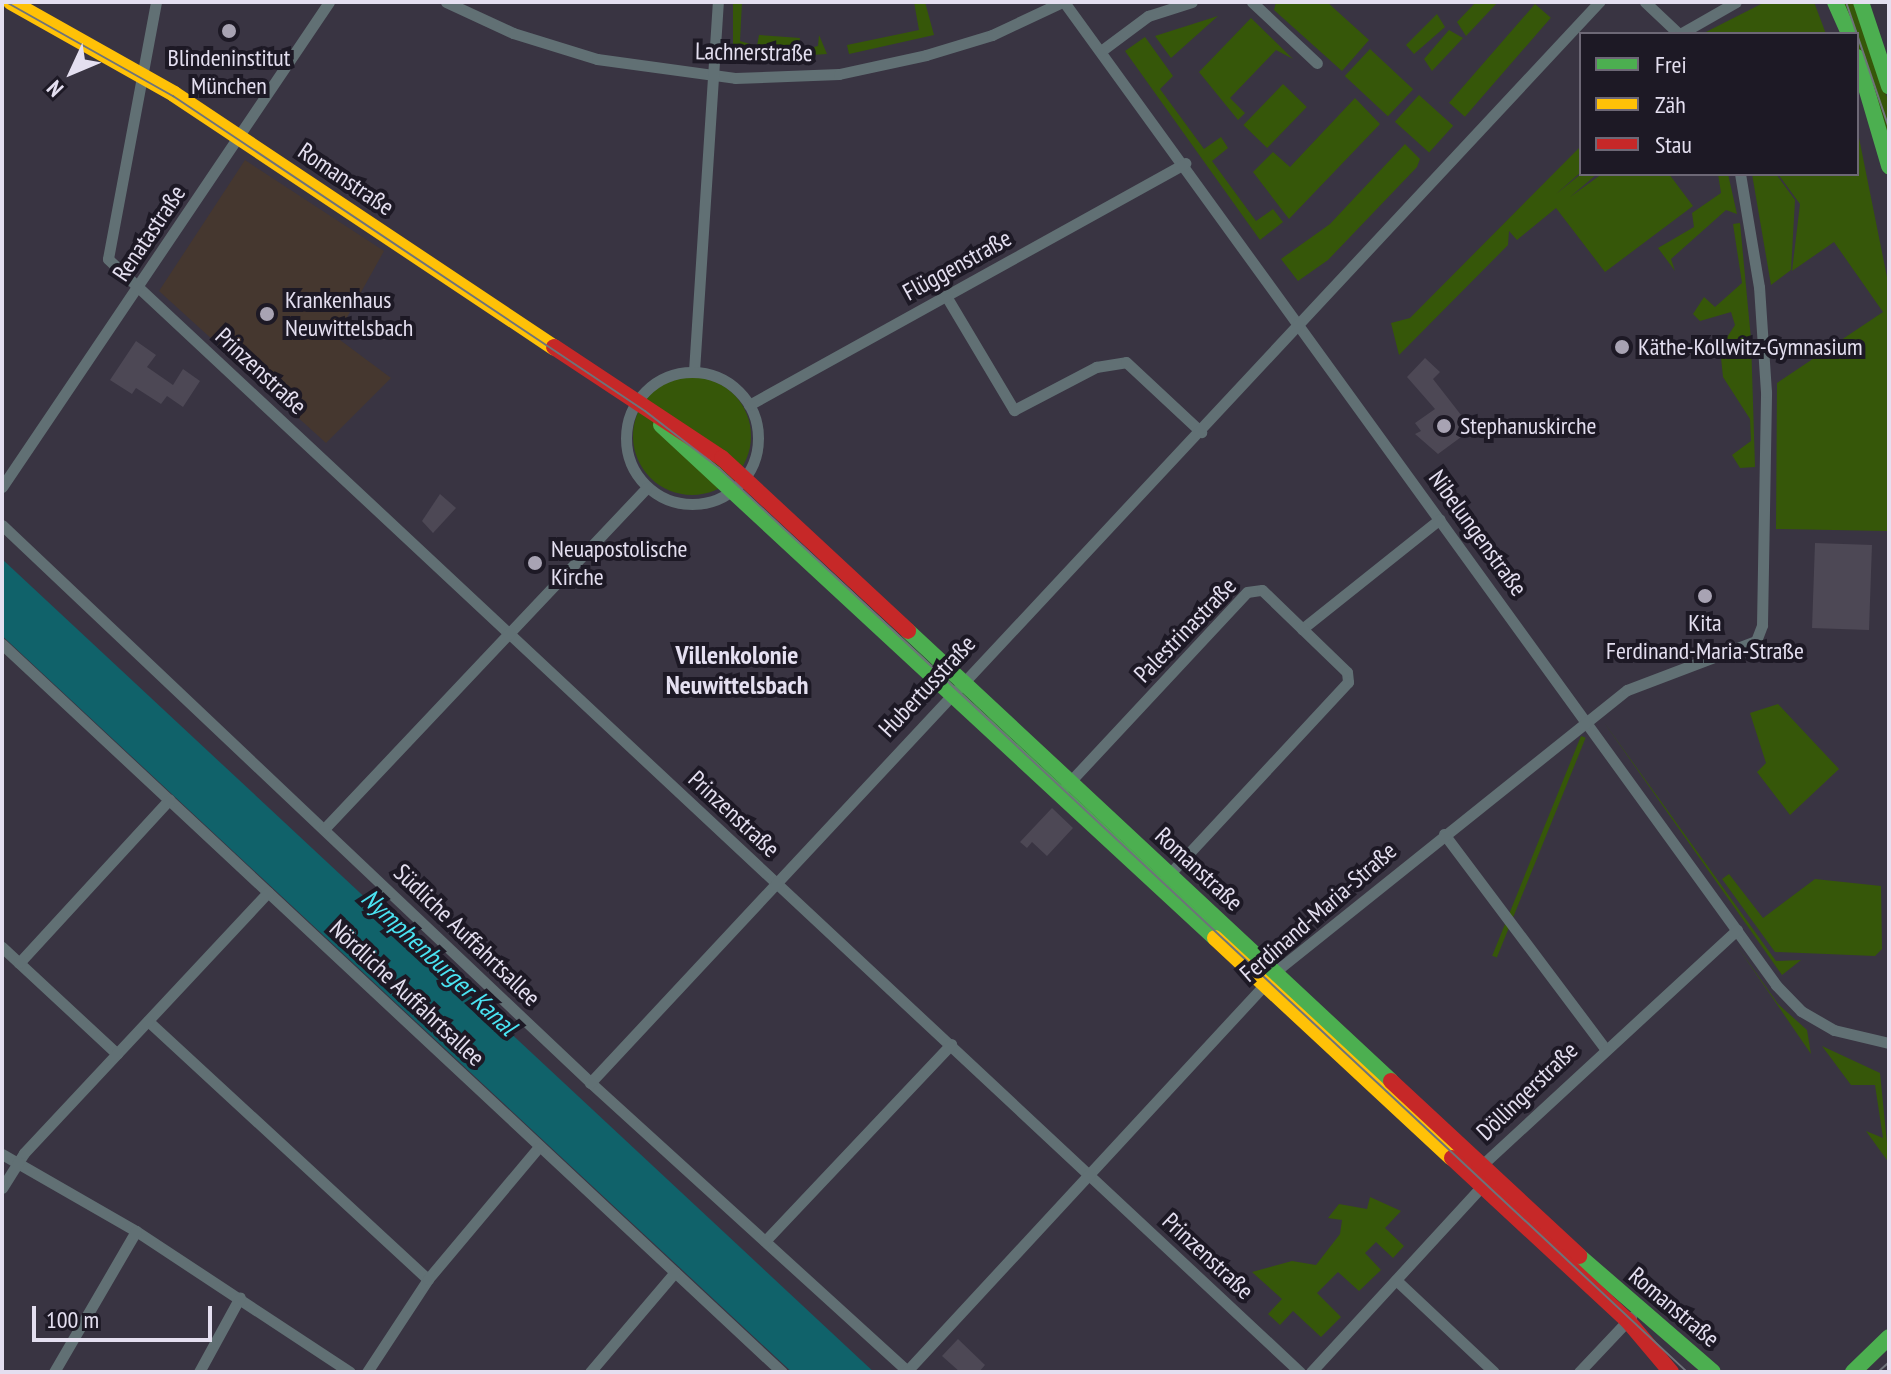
<!DOCTYPE html>
<meta charset="utf-8">
<style>
body{margin:0}
#map{position:relative;width:1891px;height:1374px;overflow:hidden;background:#393442;font-family:"PT Sans Narrow",sans-serif}
div>[style]{position:absolute}
[style*='--x']{left:calc(var(--x)*1px);top:calc(var(--y)*1px);width:calc(var(--w)*1px);rotate:calc(var(--a)*1deg)}
.medical>*{inset:0;background:#45372f}
.green>*{inset:0;background:#365709;transform-origin:0 0}
.round{border-radius:50%}
.water>*{inset:0;background:#10626a;transform-origin:0 0}
.building>*{inset:0;background:#4d4855;transform-origin:0 0}
.street>*{height:11px;margin:-5.5px;padding:0 5.5px;transform-origin:5.5px;border-radius:5.5px;background:#617074}
.street>.ring{margin:-5.5px;padding:0;box-sizing:content-box;background:none;border:11px solid #617074;border-radius:50%}
.fast>*{height:16px;margin:-8px;padding:0 8px;transform-origin:8px;border-radius:8px;background:#4caf50}
.slow>*{height:16px;margin:-8px;padding:0 8px;transform-origin:8px;border-radius:8px;background:#ffc107}
.jam>*{height:16px;margin:-8px;padding:0 8px;transform-origin:8px;border-radius:8px;background:#c62828}
.tram>*{height:2px;margin:-1px;padding:0 1px;transform-origin:1px;border-radius:1px;background:#6e737a}
.dots>*{width:22px;height:22px;translate:-50% -50%;box-sizing:border-box;border:4px solid #1d1925;border-radius:50%}
span{translate:-50% -50%;white-space:nowrap;text-align:center;line-height:1.15;-webkit-text-stroke:8px #1d1925;paint-order:stroke}
.street-label{font-size:24px;color:#e4dff0}
.poi-label{font-size:24px;color:#e4dff0}
.left{translate:0 -50%;text-align:left}
.neighbourhood-label{font-size:26px;color:#e4dff0;font-weight:700}
.water-label{font-size:26px;color:#4ae3f2;font-style:italic}
.frame{position:absolute;inset:0;border:4px solid #e4dff0;pointer-events:none}
.legend{position:absolute;left:1579px;top:32px;width:280px;height:144px;box-sizing:border-box;background:#1d1925;border:2px solid #6d6876;margin:0;padding:10px 14px;list-style:none;font-size:24px;color:#e4dff0}
.legend li{display:flex;align-items:center;gap:16px;height:40px}
.legend b{width:40px;border:2px solid #6d6876}
.north{position:absolute;left:32px;top:32px;width:80px;height:80px;-webkit-text-stroke:6px #1d1925;paint-order:stroke;rotate:226deg;font-size:22px;font-weight:700;line-height:32px;text-align:center;color:#e4dff0}
.north::after{content:'';display:block;margin:auto;width:28px;height:36px;background:#e4dff0;clip-path:polygon(50% 0,100% 100%,50% 72%,0 100%)}
.scale{position:absolute;left:32px;top:1306px;width:180px;height:36px;box-sizing:border-box;border:4px solid #e4dff0;border-top:0;padding-left:10px;font-size:24px;line-height:28px;white-space:nowrap;color:#e4dff0;-webkit-text-stroke:6px #1d1925;paint-order:stroke}
</style>
<div id="map">
<div class="medical">
<div style="clip-path:polygon(245px 160px,384px 251px,336px 337px,391px 378px,326px 443px,159px 291px)"></div>
</div>
<div class="green">
<div style="clip-path:polygon(733px 2px,742px 2px,740px 41px,757px 46px,759px 35px,800px 38px,799px 48px,805px 49px,818px 46px,819px 35px,827px 54px,733px 60px)"></div>
<div style="clip-path:polygon(914px 2px,925px 2px,934px 35px,849px 54px,847px 45px,919px 30px)"></div>
<div style="clip-path:polygon(1276px 2px,1327px 2px,1369px 40px,1342px 71px,1274px 10px)"></div>
<div style="clip-path:polygon(1476px 2px,1498px 2px,1466px 36px,1457px 22px)"></div>
<div style="clip-path:polygon(1765px 2px,1814px 2px,1826px 34px,1702px 34px)"></div>
<div style="clip-path:polygon(1842px 2px,1854px 2px,1889px 103px,1889px 146px)"></div>
<div style="left:1535px;top:4px;width:21px;height:131px;rotate:41deg"></div>
<div style="clip-path:polygon(1437px 14px,1445px 27px,1414px 54px,1406px 45px)"></div>
<div style="clip-path:polygon(1218px 16px,1171px 58px,1155px 36px)"></div>
<div style="clip-path:polygon(1251px 18px,1293px 59px,1276px 50px,1230px 98px,1245px 113px,1238px 120px,1199px 72px)"></div>
<div style="clip-path:polygon(1449px 30px,1463px 38px,1432px 71px,1424px 59px)"></div>
<div style="clip-path:polygon(1145px 37px,1173px 76px,1160px 89px,1204px 149px,1221px 137px,1228px 148px,1212px 161px,1256px 221px,1273px 209px,1283px 222px,1260px 240px,1125px 51px)"></div>
<div style="left:1370px;top:49px;width:59px;height:37px;rotate:43deg"></div>
<div style="left:1283px;top:84px;width:33px;height:57px;rotate:44deg"></div>
<div style="left:1419px;top:95px;width:46px;height:36px;rotate:42deg"></div>
<div style="clip-path:polygon(1355px 98px,1380px 124px,1289px 219px,1253px 172px,1273px 152px,1290px 167px)"></div>
<div style="clip-path:polygon(1857px 128px,1889px 287px,1889px 531px,1776px 529px,1777px 383px,1883px 312px,1834px 242px,1792px 271px,1800px 204px,1778px 174px,1857px 174px)"></div>
<div style="clip-path:polygon(1405px 144px,1420px 159px,1417px 167px,1328px 260px,1298px 281px,1281px 259px,1330px 224px)"></div>
<div style="clip-path:polygon(1581px 146px,1581px 172px,1556px 194px,1581px 174px,1597px 174px,1570px 197px,1602px 174px,1669px 174px,1693px 206px,1605px 272px,1556px 208px,1517px 240px,1509px 231px,1508px 245px,1399px 355px,1391px 323px,1410px 318px)"></div>
<div style="clip-path:polygon(1718px 174px,1728px 174px,1737px 214px,1726px 210px,1671px 259px,1675px 271px,1658px 248px,1694px 227px,1692px 213px,1721px 193px)"></div>
<div style="clip-path:polygon(1752px 174px,1776px 174px,1795px 200px,1791px 270px,1771px 285px)"></div>
<div style="clip-path:polygon(1740px 223px,1751px 339px,1755px 467px,1740px 468px,1732px 455px,1751px 441px,1750px 419px,1723px 377px,1720px 348px,1735px 325px,1731px 312px,1700px 321px,1693px 314px,1704px 297px,1715px 307px,1742px 283px,1733px 224px)"></div>
<div class="round" style="left:633px;top:377px;width:118px;height:118px"></div>
<div style="clip-path:polygon(1778px 704px,1839px 769px,1790px 815px,1757px 772px,1766px 763px,1750px 713px)"></div>
<div style="clip-path:polygon(1603px 721px,1776px 961px,1801px 960px,1782px 975px)"></div>
<div style="left:1581px;top:736px;width:5px;height:237px;rotate:22deg"></div>
<div style="clip-path:polygon(1729px 874px,1763px 918px,1815px 879px,1881px 886px,1882px 949px,1875px 956px,1775px 952px,1722px 879px)"></div>
<div style="clip-path:polygon(1737px 946px,1778px 1004px,1807px 1030px,1811px 1054px)"></div>
<div style="clip-path:polygon(1822px 1046px,1880px 1073px,1889px 1163px,1866px 1131px,1883px 1138px,1875px 1085px,1851px 1085px)"></div>
<div style="clip-path:polygon(1370px 1197px,1401px 1211px,1385px 1228px,1404px 1246px,1393px 1258px,1376px 1242px,1365px 1253px,1381px 1270px,1359px 1291px,1338px 1272px,1317px 1293px,1341px 1317px,1321px 1337px,1293px 1311px,1280px 1325px,1268px 1314px,1282px 1299px,1252px 1272px,1292px 1261px,1316px 1265px,1340px 1234px,1342px 1220px,1328px 1218px,1339px 1204px,1367px 1209px)"></div>
</div>
<div class="water">
<div style="left:2px;top:559px;width:1192px;height:56px;rotate:43deg"></div>
</div>
<div class="building">
<div style="clip-path:polygon(136px 341px,156px 355px,147px 367px,173px 385px,183px 369px,200px 381px,183px 407px,167px 396px,161px 404px,136px 388px,132px 394px,110px 380px)"></div>
<div style="clip-path:polygon(1425px 358px,1440px 372px,1433px 379px,1472px 429px,1438px 454px,1415px 434px,1421px 431px,1415px 423px,1435px 409px,1407px 377px)"></div>
<div style="clip-path:polygon(440px 494px,456px 508px,433px 533px,422px 521px)"></div>
<div style="left:1815px;top:543px;width:57px;height:85px;rotate:2deg"></div>
<div style="clip-path:polygon(1052px 808px,1073px 828px,1047px 856px,1032px 842px,1027px 848px,1020px 842px)"></div>
<div style="clip-path:polygon(958px 1339px,985px 1365px,979px 1372px,960px 1372px,942px 1356px)"></div>
</div>
<div class="street">
<div style="--x:156;--y:2;--w:261;--a:100.6"></div>
<div style="--x:108;--y:259;--w:1631;--a:43.04"></div>
<div style="--x:446;--y:2;--w:74;--a:24.8"></div>
<div style="--x:513;--y:33;--w:88;--a:17.2"></div>
<div style="--x:597;--y:59;--w:139;--a:7.8"></div>
<div style="--x:735;--y:78;--w:104;--a:-2.2"></div>
<div style="--x:839;--y:74;--w:89;--a:-12.3"></div>
<div style="--x:926;--y:55;--w:69;--a:-16.9"></div>
<div style="--x:992;--y:35;--w:77;--a:-25.2"></div>
<div style="--x:1064;--y:2;--w:1214;--a:54.08"></div>
<div style="--x:1776;--y:985;--w:36;--a:46"></div>
<div style="--x:1801;--y:1011;--w:38;--a:30"></div>
<div style="--x:1834;--y:1030;--w:57;--a:13.3"></div>
<div style="--x:1252;--y:2;--w:89;--a:43.2"></div>
<div style="--x:1645;--y:2;--w:47;--a:43.3"></div>
<div style="--x:1680;--y:34;--w:64;--a:-29.7"></div>
<div style="--x:1101;--y:51;--w:59;--a:-36.7"></div>
<div style="--x:1148;--y:16;--w:46;--a:-17.7"></div>
<div style="--x:946;--y:296;--w:133;--a:59.2"></div>
<div style="--x:1014;--y:410;--w:93;--a:-27.7"></div>
<div style="--x:1096;--y:367;--w:30;--a:-9"></div>
<div style="--x:1126;--y:362;--w:103;--a:43"></div>
<div style="--x:694;--y:371;--w:370;--a:-86.3"></div>
<div class="ring" style="left:626px;top:372px;width:121px;height:121px"></div>
<div style="--x:749;--y:405;--w:499;--a:-29"></div>
<div style="--x:2;--y:487;--w:585;--a:-56.01"></div>
<div style="--x:2;--y:525;--w:813;--a:43.45"></div>
<div style="--x:592;--y:1084;--w:428;--a:42.3"></div>
<div style="--x:1302;--y:629;--w:176;--a:-38.6"></div>
<div style="--x:2;--y:644;--w:1067;--a:43.03"></div>
<div style="--x:1066;--y:786;--w:265;--a:-47"></div>
<div style="--x:1247;--y:592;--w:15;--a:-8"></div>
<div style="--x:1262;--y:590;--w:118;--a:44"></div>
<div style="--x:1347;--y:672;--w:10;--a:84"></div>
<div style="--x:1348;--y:682;--w:269;--a:132.9"></div>
<div style="--x:324;--y:829;--w:470;--a:-46.6"></div>
<div style="--x:1444;--y:834;--w:266;--a:53.1"></div>
<div style="--x:2;--y:947;--w:157;--a:42.9"></div>
<div style="--x:19;--y:963;--w:222;--a:-47.4"></div>
<div style="--x:148;--y:1021;--w:381;--a:42.7"></div>
<div style="--x:590;--y:1083;--w:1479;--a:-46.97"></div>
<div style="--x:2;--y:1154;--w:155;--a:29.9"></div>
<div style="--x:136;--y:1231;--w:256;--a:33.4"></div>
<div style="--x:2;--y:1188;--w:41;--a:-57.8"></div>
<div style="--x:24;--y:1153;--w:357;--a:-46.9"></div>
<div style="--x:765;--y:1241;--w:271;--a:-46.6"></div>
<div style="--x:1396;--y:1280;--w:134;--a:43.2"></div>
<div style="--x:907;--y:1371;--w:551;--a:-47.21"></div>
<div style="--x:1281;--y:967;--w:443;--a:-38.7"></div>
<div style="--x:1627;--y:690;--w:138;--a:-20.8"></div>
<div style="--x:1756;--y:641;--w:17;--a:-69"></div>
<div style="--x:1762;--y:625;--w:233;--a:-89"></div>
<div style="--x:1766;--y:392;--w:105;--a:-93.8"></div>
<div style="--x:1759;--y:287;--w:115;--a:-99.5"></div>
<div style="--x:54;--y:1372;--w:163;--a:-59.8"></div>
<div style="--x:199;--y:1372;--w:85;--a:-61.3"></div>
<div style="--x:367;--y:1372;--w:111;--a:-56.7"></div>
<div style="--x:428;--y:1279;--w:171;--a:-50"></div>
<div style="--x:590;--y:1372;--w:131;--a:-49.6"></div>
<div style="--x:1311;--y:1372;--w:253;--a:-47.4"></div>
<div style="--x:1482;--y:1186;--w:21;--a:-90"></div>
<div style="--x:1482;--y:1165;--w:347;--a:-42.7"></div>
<div style="--x:1579;--y:1372;--w:76;--a:-46.6"></div>
</div>
<div class="fast">
<div style="--x:1835;--y:2;--w:35;--a:66"></div>
<div style="--x:1861;--y:2;--w:89;--a:71.6"></div>
<div style="--x:1857;--y:57;--w:114;--a:73.6"></div>
<div style="--x:661;--y:425;--w:755;--a:42.8"></div>
<div style="--x:908;--y:631;--w:660;--a:42.97"></div>
<div style="--x:1579;--y:1256;--w:177;--a:40.9"></div>
<div style="--x:1853;--y:1372;--w:50;--a:-44.2"></div>
</div>
<div class="slow">
<div style="--x:11;--y:2;--w:187;--a:29.4"></div>
<div style="--x:174;--y:94;--w:457;--a:33.7"></div>
<div style="--x:1215;--y:938;--w:323;--a:42.9"></div>
</div>
<div class="jam">
<div style="--x:554;--y:347;--w:201;--a:33.5"></div>
<div style="--x:722;--y:458;--w:254;--a:42.9"></div>
<div style="--x:1391;--y:1081;--w:257;--a:42.9"></div>
<div style="--x:1452;--y:1158;--w:240;--a:42.8"></div>
<div style="--x:1628;--y:1321;--w:67;--a:49.9"></div>
</div>
<div class="tram">
<div style="--x:6;--y:2;--w:192;--a:29.4"></div>
<div style="--x:173;--y:96;--w:567;--a:33.72"></div>
<div style="--x:645;--y:411;--w:93;--a:37.6"></div>
<div style="--x:719;--y:468;--w:1324;--a:43.04"></div>
<div style="--x:1846;--y:2;--w:133;--a:71.2"></div>
<div style="--x:1878;--y:1372;--w:15;--a:-42"></div>
</div>
<div class="dots">
<div style="left:229px;top:31px;background:#a8a3b3"></div>
<div style="left:267px;top:314px;background:#a8a3b3"></div>
<div style="left:1622px;top:347px;background:#a8a3b3"></div>
<div style="left:1444px;top:426px;background:#a8a3b3"></div>
<div style="left:535px;top:563px;background:#a8a3b3"></div>
<div style="left:1705px;top:596px;background:#a8a3b3"></div>
</div>
<div class="street-label">
<span style="left:754px;top:52px;rotate:1deg">Lachnerstraße</span>
<span style="left:346px;top:179px;rotate:34deg">Romanstraße</span>
<span style="left:149px;top:233px;rotate:-56deg">Renatastraße</span>
<span style="left:957px;top:265px;rotate:-29deg">Flüggenstraße</span>
<span style="left:261px;top:371px;rotate:43deg">Prinzenstraße</span>
<span style="left:1478px;top:533px;rotate:54deg">Nibelungenstraße</span>
<span style="left:1185px;top:630px;rotate:-46deg">Palestrinastraße</span>
<span style="left:927px;top:686px;rotate:-47deg">Hubertusstraße</span>
<span style="left:734px;top:814px;rotate:43deg">Prinzenstraße</span>
<span style="left:1199px;top:869px;rotate:43deg">Romanstraße</span>
<span style="left:1318px;top:912px;rotate:-41deg">Ferdinand-Maria-Straße</span>
<span style="left:467px;top:935px;rotate:44deg">Südliche Auffahrtsallee</span>
<span style="left:407px;top:993px;rotate:43deg">Nördliche Auffahrtsallee</span>
<span style="left:1527px;top:1091px;rotate:-44deg">Döllingerstraße</span>
<span style="left:1208px;top:1256px;rotate:43deg">Prinzenstraße</span>
<span style="left:1674px;top:1307px;rotate:40deg">Romanstraße</span>
</div>
<div class="poi-label">
<span style="left:229px;top:72px">Blindeninstitut<br>München</span>
<span class="left" style="left:285px;top:314px">Krankenhaus<br>Neuwittelsbach</span>
<span class="left" style="left:1638px;top:347px">Käthe-Kollwitz-Gymnasium</span>
<span class="left" style="left:1460px;top:426px">Stephanuskirche</span>
<span class="left" style="left:551px;top:563px">Neuapostolische<br>Kirche</span>
<span style="left:1705px;top:637px">Kita<br>Ferdinand-Maria-Straße</span>
</div>
<div class="neighbourhood-label">
<span style="left:737px;top:670px">Villenkolonie<br>Neuwittelsbach</span>
</div>
<div class="water-label">
<span style="left:439px;top:962px;rotate:43deg">Nymphenburger Kanal</span>
</div>
<div class="frame"></div>
<ul class="legend">
<li><b style="height:10px;background:#4caf50"></b>Frei</li>
<li><b style="height:10px;background:#ffc107"></b>Zäh</li>
<li><b style="height:10px;background:#c62828"></b>Stau</li>
</ul>
<div class="north">N</div>
<div class="scale">100 m</div>
</div>
